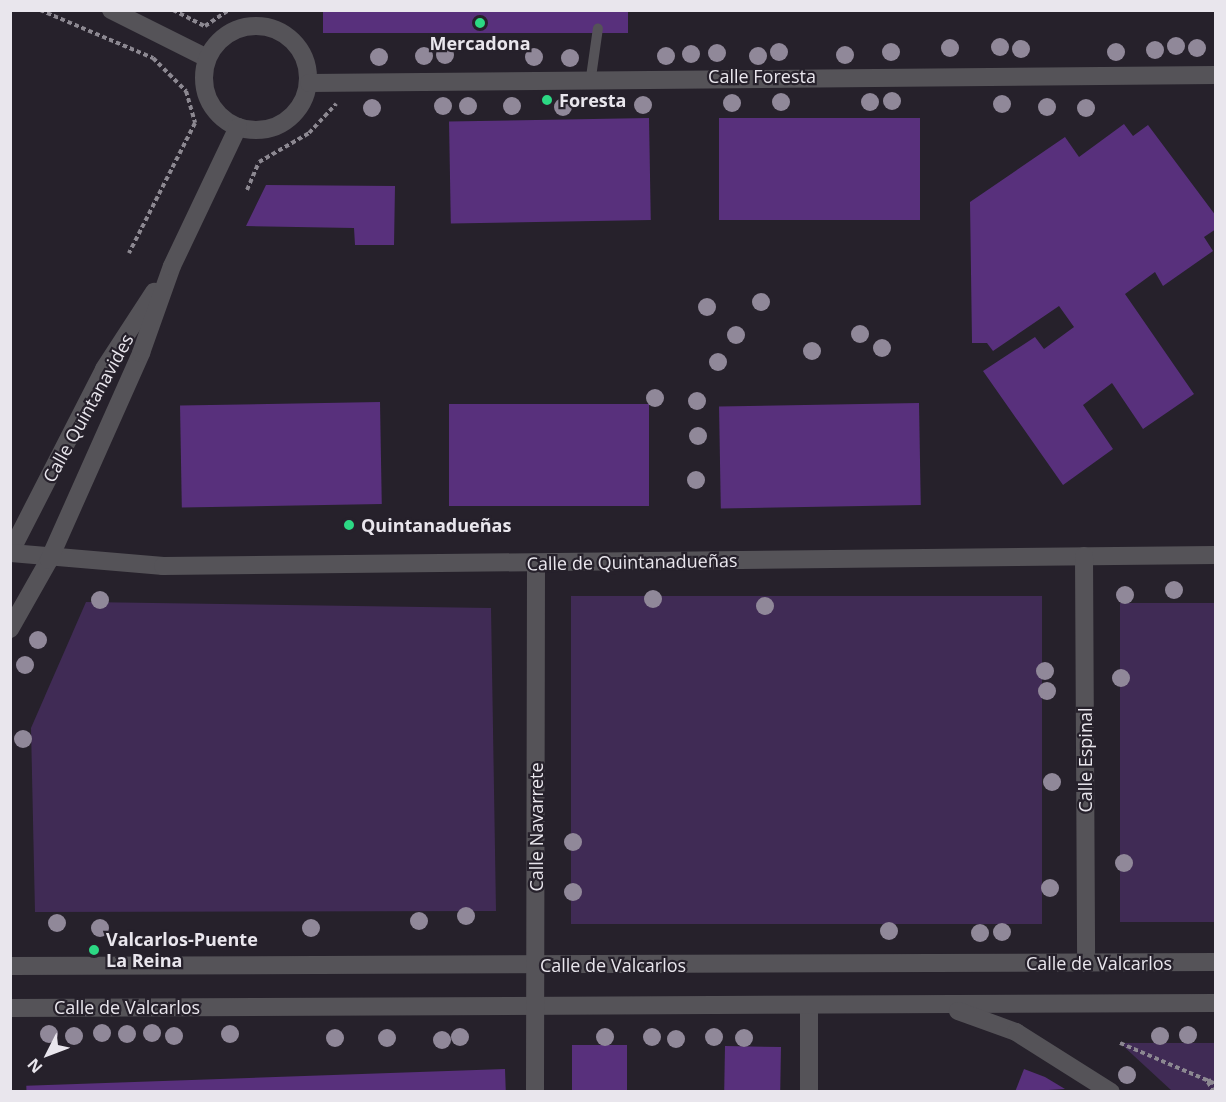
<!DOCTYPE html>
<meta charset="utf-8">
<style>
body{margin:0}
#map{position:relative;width:1226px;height:1102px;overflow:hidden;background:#26212b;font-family:"Open Sans",sans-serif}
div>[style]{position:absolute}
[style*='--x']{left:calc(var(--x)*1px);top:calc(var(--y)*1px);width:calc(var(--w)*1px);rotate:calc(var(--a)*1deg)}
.green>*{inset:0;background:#402b55;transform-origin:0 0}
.building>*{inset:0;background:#58307c;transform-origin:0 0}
.path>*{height:4px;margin-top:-2px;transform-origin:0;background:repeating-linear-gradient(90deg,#8c8891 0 4.5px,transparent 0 7.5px)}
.service>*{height:10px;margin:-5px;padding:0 5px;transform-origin:5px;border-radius:5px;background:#555358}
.minor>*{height:18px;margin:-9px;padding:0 9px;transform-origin:9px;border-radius:9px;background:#555358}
.minor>.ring{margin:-9px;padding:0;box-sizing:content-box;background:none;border:18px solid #555358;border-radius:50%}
.trees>*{width:18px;height:18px;margin:-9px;border-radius:50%;background:#908899}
.dots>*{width:16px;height:16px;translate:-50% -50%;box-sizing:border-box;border:3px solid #26212b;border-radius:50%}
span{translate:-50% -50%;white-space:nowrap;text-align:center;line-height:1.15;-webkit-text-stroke:4.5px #26212b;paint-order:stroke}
.poi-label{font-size:18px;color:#e9e6ed;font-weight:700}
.left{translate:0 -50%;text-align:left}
.street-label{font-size:18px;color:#e9e6ed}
.frame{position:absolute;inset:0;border:12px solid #e9e6ed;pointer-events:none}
.north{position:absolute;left:18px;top:1024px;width:60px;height:60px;-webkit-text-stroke:4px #26212b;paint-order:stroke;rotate:228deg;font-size:16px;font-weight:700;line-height:24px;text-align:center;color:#e9e6ed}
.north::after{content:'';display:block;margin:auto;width:21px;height:27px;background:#e9e6ed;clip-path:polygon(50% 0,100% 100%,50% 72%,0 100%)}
</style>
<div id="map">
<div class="green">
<div style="left:571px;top:596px;width:471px;height:328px"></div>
<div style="clip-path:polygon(86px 602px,491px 608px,496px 911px,35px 912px,31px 728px)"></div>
<div style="left:1215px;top:603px;width:319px;height:95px;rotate:90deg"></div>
<div style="clip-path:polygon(1120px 1043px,1215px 1043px,1215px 1091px,1172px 1091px)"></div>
</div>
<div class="building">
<div style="left:323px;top:10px;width:305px;height:23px"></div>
<div style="left:649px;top:118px;width:102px;height:200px;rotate:89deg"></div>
<div style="left:920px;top:118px;width:102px;height:201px;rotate:90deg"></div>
<div style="clip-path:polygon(1124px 124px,1133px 136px,1148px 125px,1216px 216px,1216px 229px,1204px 237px,1213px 251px,1163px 286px,1155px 272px,1125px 294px,1194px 394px,1143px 429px,1112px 383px,1083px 405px,1113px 449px,1063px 485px,983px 371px,1035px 337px,1044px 349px,1074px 327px,1059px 306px,993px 351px,987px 343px,972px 343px,970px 202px,1065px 137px,1079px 157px)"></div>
<div style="clip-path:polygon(266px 185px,395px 186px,394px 245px,355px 245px,354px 228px,246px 226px)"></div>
<div style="left:380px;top:402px;width:102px;height:200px;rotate:89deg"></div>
<div style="left:919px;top:403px;width:102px;height:200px;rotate:89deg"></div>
<div style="left:449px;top:404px;width:200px;height:102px"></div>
<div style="left:627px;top:1045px;width:47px;height:55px;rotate:90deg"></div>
<div style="left:725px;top:1046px;width:56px;height:46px;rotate:1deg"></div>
<div style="left:505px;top:1069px;width:23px;height:479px;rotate:88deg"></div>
<div style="clip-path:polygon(1024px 1069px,1045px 1077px,1065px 1089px,1015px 1092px)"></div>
</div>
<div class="path">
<div style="--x:40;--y:10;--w:123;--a:23"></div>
<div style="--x:153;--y:58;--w:47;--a:45"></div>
<div style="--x:186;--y:91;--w:33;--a:74"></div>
<div style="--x:195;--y:123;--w:146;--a:116.9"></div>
<div style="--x:173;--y:10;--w:36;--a:27"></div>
<div style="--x:205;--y:26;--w:29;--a:-34"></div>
<div style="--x:247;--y:190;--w:30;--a:-67"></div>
<div style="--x:259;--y:162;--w:58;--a:-30.1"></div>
<div style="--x:309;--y:133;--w:40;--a:-47"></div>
<div style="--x:1120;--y:1043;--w:104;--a:23.1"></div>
<div style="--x:1214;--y:1092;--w:13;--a:-122"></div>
<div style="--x:1207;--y:1081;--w:9;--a:-6"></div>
</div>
<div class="service">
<div style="--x:591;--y:77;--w:49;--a:-81.9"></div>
</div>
<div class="minor">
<div style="--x:111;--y:10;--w:107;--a:26.6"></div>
<div class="ring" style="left:204px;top:26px;width:86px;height:86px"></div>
<div style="--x:309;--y:83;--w:907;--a:-0.51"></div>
<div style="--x:10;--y:553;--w:207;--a:-62.9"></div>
<div style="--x:104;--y:369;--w:92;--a:-57"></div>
<div style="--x:11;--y:553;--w:153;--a:4.9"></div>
<div style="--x:163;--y:566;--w:1053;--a:-0.6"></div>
<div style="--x:1084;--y:556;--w:407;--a:89.7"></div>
<div style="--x:10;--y:629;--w:79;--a:-60.5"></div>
<div style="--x:49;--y:560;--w:227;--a:-66"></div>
<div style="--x:141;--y:353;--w:92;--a:-70.4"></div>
<div style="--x:172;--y:266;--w:154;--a:-64.6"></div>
<div style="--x:10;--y:966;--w:1206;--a:-0.19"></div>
<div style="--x:809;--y:1007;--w:85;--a:90"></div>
<div style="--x:10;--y:1008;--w:1206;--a:-0.24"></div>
<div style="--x:958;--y:1011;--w:62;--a:19.9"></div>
<div style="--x:1016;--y:1032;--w:112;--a:32.3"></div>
<div style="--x:535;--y:1092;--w:529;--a:-89.89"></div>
</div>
<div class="trees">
<div style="left:1176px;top:46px"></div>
<div style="left:1000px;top:47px"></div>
<div style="left:950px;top:48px"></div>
<div style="left:1197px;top:48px"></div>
<div style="left:1021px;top:49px"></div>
<div style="left:1155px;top:50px"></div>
<div style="left:779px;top:52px"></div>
<div style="left:891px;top:52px"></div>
<div style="left:1116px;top:52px"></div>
<div style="left:717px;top:53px"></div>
<div style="left:691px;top:54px"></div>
<div style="left:445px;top:55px"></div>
<div style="left:845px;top:55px"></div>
<div style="left:424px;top:56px"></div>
<div style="left:666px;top:56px"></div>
<div style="left:758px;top:56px"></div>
<div style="left:379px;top:57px"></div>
<div style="left:534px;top:57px"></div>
<div style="left:570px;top:58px"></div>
<div style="left:892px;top:101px"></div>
<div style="left:781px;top:102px"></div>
<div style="left:870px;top:102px"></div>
<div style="left:732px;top:103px"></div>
<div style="left:1002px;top:104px"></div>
<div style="left:643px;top:105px"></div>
<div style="left:443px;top:106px"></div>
<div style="left:468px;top:106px"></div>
<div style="left:512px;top:106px"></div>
<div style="left:563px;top:107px"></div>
<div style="left:1047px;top:107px"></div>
<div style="left:372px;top:108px"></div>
<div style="left:1086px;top:108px"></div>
<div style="left:761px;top:302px"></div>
<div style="left:707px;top:307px"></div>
<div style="left:860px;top:334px"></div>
<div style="left:736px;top:335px"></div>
<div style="left:882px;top:348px"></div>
<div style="left:812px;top:351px"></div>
<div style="left:718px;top:362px"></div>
<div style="left:655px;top:398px"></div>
<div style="left:697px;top:401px"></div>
<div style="left:698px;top:436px"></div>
<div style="left:696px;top:480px"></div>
<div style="left:1174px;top:590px"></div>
<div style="left:1125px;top:595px"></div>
<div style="left:653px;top:599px"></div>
<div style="left:100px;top:600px"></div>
<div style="left:765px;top:606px"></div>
<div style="left:38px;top:640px"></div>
<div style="left:25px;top:665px"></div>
<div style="left:1045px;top:671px"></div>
<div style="left:1121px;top:678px"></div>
<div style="left:1047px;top:691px"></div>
<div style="left:23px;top:739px"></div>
<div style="left:1052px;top:782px"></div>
<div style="left:573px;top:842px"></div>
<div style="left:1124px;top:863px"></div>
<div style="left:1050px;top:888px"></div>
<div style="left:573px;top:892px"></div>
<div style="left:466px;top:916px"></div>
<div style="left:419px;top:921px"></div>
<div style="left:57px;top:923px"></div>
<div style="left:100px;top:928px"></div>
<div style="left:311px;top:928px"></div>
<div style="left:889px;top:931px"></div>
<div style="left:1002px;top:932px"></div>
<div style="left:980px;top:933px"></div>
<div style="left:102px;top:1033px"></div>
<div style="left:152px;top:1033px"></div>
<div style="left:49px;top:1034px"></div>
<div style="left:127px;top:1034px"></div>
<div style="left:230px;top:1034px"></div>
<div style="left:1188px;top:1035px"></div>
<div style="left:74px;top:1036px"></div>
<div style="left:174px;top:1036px"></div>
<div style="left:1160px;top:1036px"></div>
<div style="left:460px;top:1037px"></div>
<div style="left:605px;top:1037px"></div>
<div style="left:652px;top:1037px"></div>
<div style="left:714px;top:1037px"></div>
<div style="left:335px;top:1038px"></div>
<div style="left:387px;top:1038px"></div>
<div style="left:744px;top:1038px"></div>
<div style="left:676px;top:1039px"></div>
<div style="left:442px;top:1040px"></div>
<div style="left:1127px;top:1075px"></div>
</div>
<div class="dots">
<div style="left:480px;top:23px;background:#2cd884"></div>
<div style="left:547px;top:100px;background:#2cd884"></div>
<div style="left:349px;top:525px;background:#2cd884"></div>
<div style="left:94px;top:950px;background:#2cd884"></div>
</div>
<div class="poi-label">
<span style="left:480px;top:43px">Mercadona</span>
<span class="left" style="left:559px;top:100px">Foresta</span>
<span class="left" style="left:361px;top:525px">Quintanadueñas</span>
<span class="left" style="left:106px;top:950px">Valcarlos-Puente<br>La Reina</span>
</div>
<div class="street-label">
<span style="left:762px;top:76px">Calle Foresta</span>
<span style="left:88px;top:408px;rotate:-61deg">Calle Quintanavides</span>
<span style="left:632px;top:562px;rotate:-1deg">Calle de Quintanadueñas</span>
<span style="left:1085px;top:760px;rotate:-90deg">Calle Espinal</span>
<span style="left:536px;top:827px;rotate:-90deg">Calle Navarrete</span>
<span style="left:1099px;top:963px">Calle de Valcarlos</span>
<span style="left:613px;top:965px">Calle de Valcarlos</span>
<span style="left:127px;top:1007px">Calle de Valcarlos</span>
</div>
<div class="frame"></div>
<div class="north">N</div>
</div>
